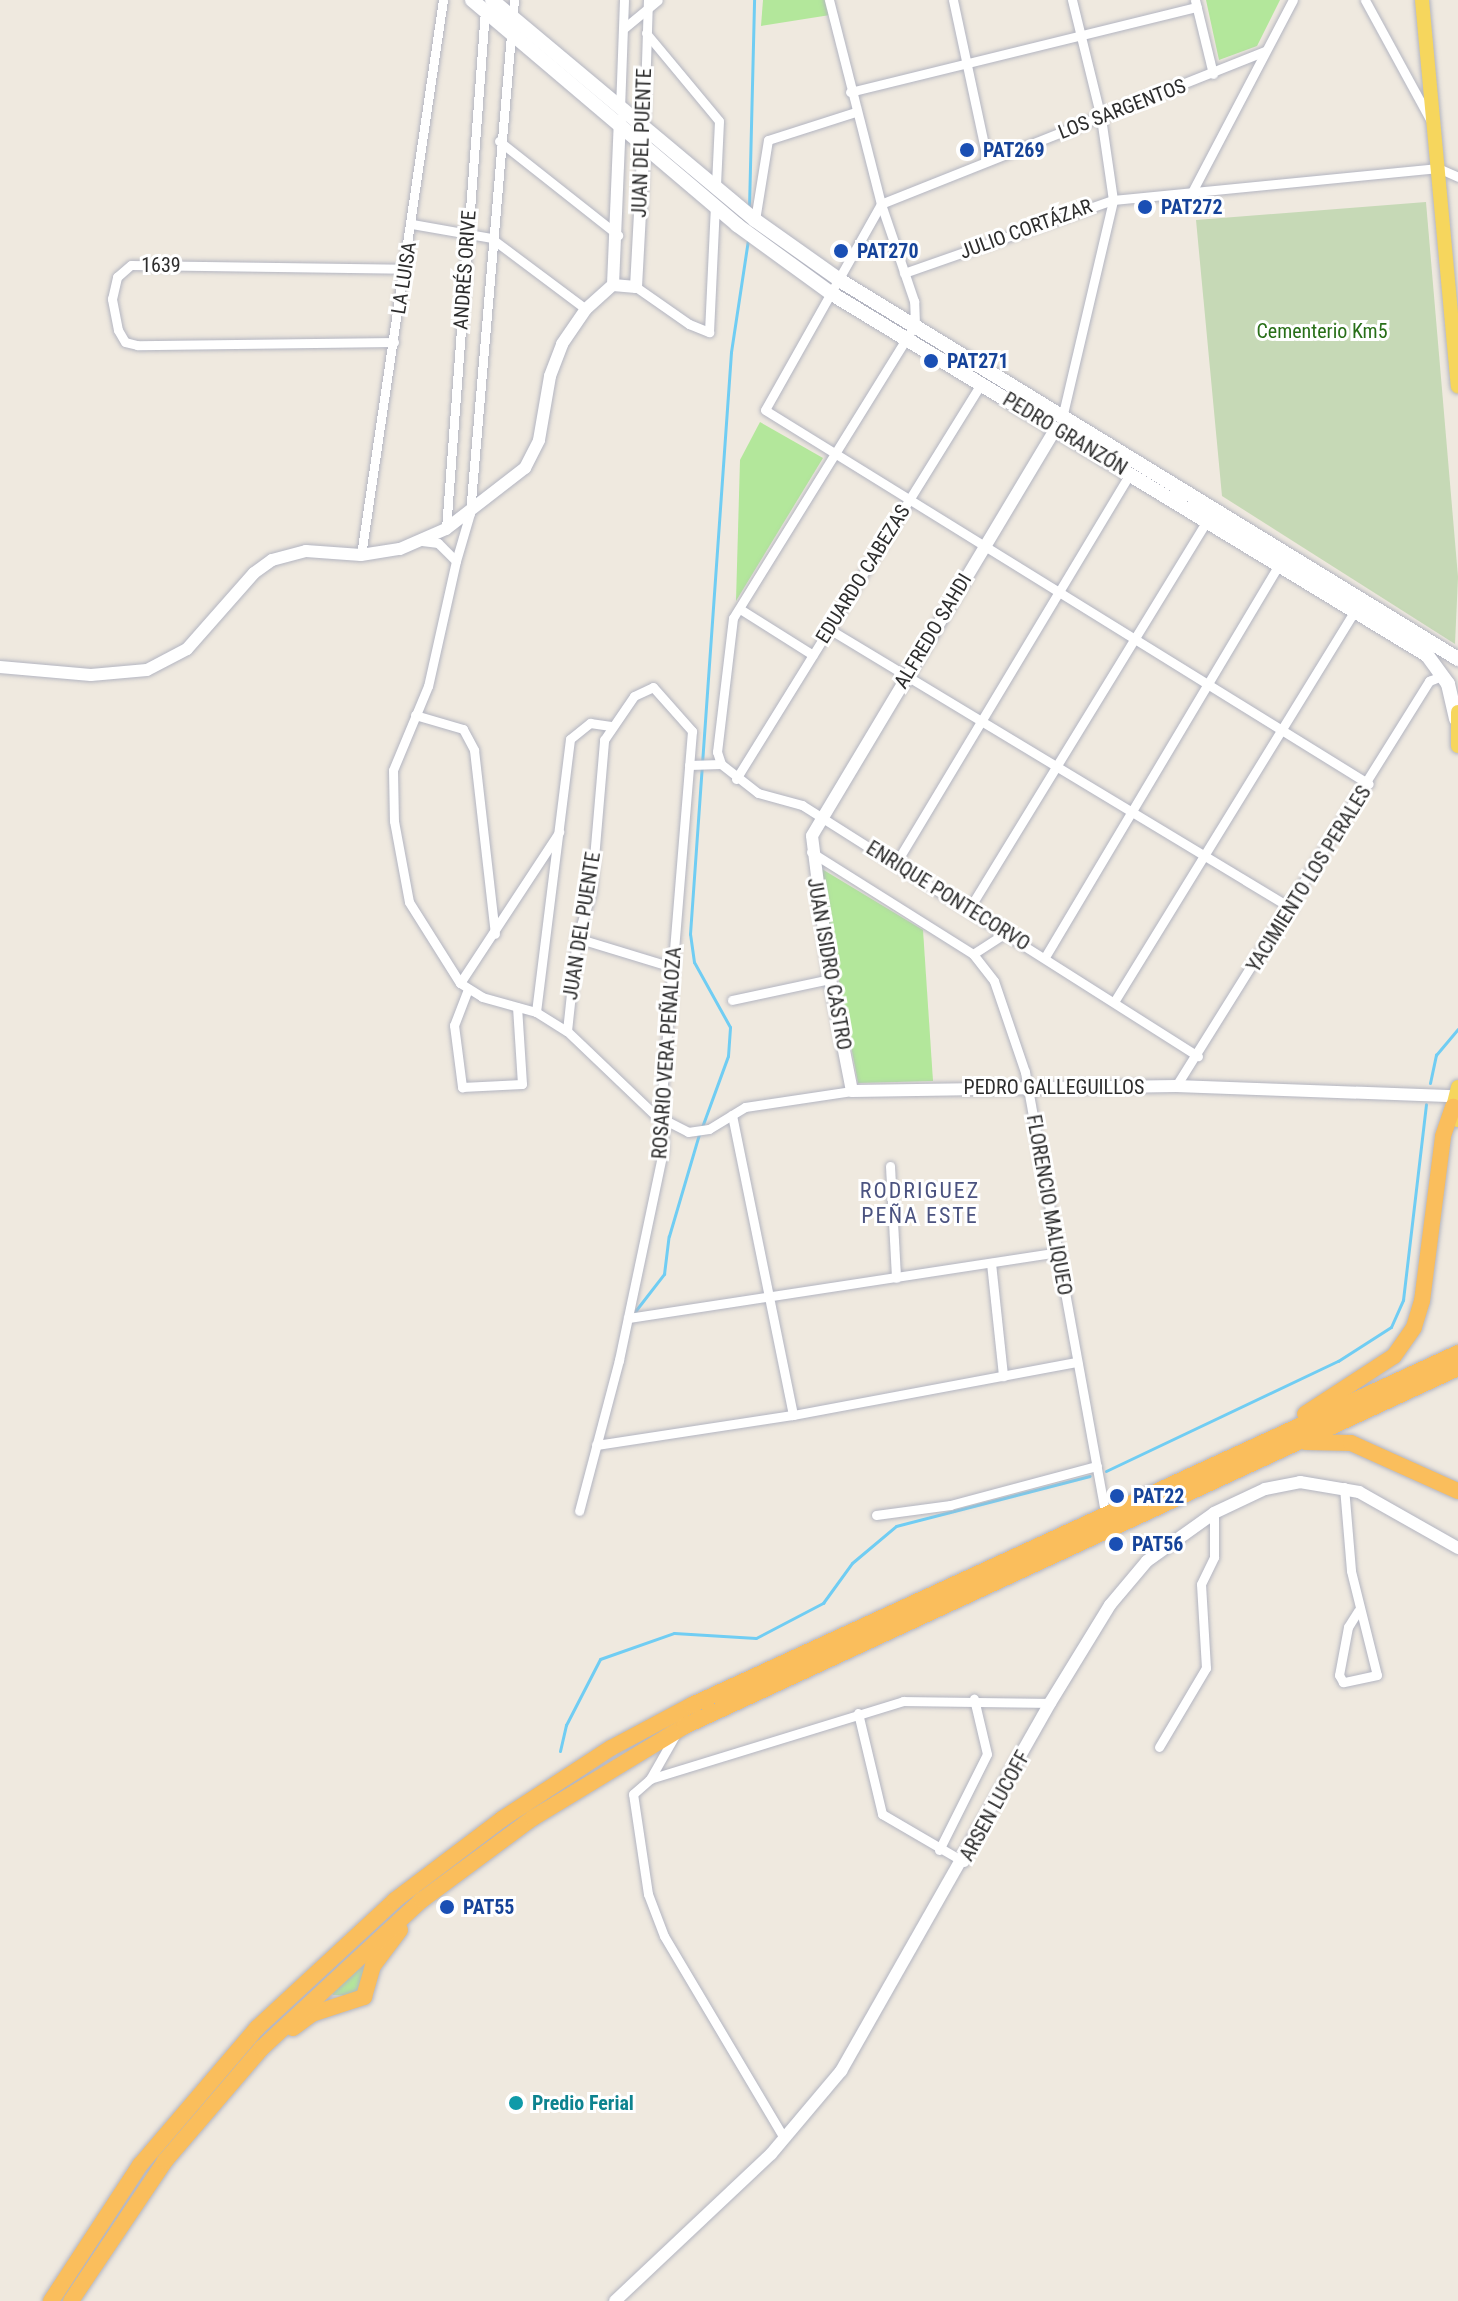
<!DOCTYPE html>
<meta charset="utf-8">
<style>
body{margin:0}
#map{position:relative;width:1458px;height:2301px;overflow:hidden;background:#efe9df;font-family:"Roboto Condensed",sans-serif}
div>[style]{position:absolute}
[style*='--x']{left:calc(var(--x)*1px);top:calc(var(--y)*1px);width:calc(var(--w)*1px);rotate:calc(var(--a)*1deg)}
.green>*{inset:0;background:#b3e79b}
.cemetery>*{inset:0;background:#c6d9b6}
.stream>*{height:3px;margin:-1.5px;padding:0 1.5px;transform-origin:1.5px;border-radius:1.5px;background:#70cdf3}
.roads{filter:drop-shadow(0 0 2px #b3b5c1) drop-shadow(0 0 2px #b3b5c1)}
.minor>*{height:9px;margin:-4.5px;padding:0 4.5px;transform-origin:4.5px;border-radius:4.5px;background:#fff}
.tertiary>*{height:12px;margin:-6px;padding:0 6px;transform-origin:6px;border-radius:6px;background:#fff}
.secondary>*{height:14px;margin:-7px;padding:0 7px;transform-origin:7px;border-radius:7px;background:#fff}
.primary>*{height:14px;margin:-7px;padding:0 7px;transform-origin:7px;border-radius:7px;background:#f6d65d}
.trunk>*{height:16px;margin:-8px;padding:0 8px;transform-origin:8px;border-radius:8px;background:#fabe5c}
.dots>*{width:22px;height:22px;translate:-50% -50%;box-sizing:border-box;border:4px solid #fff;border-radius:50%}
span{translate:-50% -50%;white-space:nowrap;text-align:center;line-height:1.15;-webkit-text-stroke:6px #fff;paint-order:stroke}
.street-label{font-size:20px;color:#2d2d2d}
.transit-label{font-size:20px;color:#164399;font-weight:700}
.left{translate:0 -50%;text-align:left}
.park-label{font-size:20px;color:#286f18}
.culture-label{font-size:20px;color:#0d838f;font-weight:700}
.neighbourhood-label{font-size:22px;color:#4b5380;letter-spacing:2px}
</style>
<div id="map">
<div class="green">
<div style="clip-path:polygon(763px 0,827px 0,830px 15px,761px 26px)"></div>
<div style="clip-path:polygon(1206px 0,1280px 0,1257px 46px,1219px 60px)"></div>
<div style="clip-path:polygon(760px 422px,823px 458px,736px 601px,740px 460px)"></div>
<div style="clip-path:polygon(817px 866px,923px 930px,933px 1081px,858px 1083px)"></div>
<div style="clip-path:polygon(369px 1959px,356px 1996px,333px 1995px,331px 1992px)"></div>
</div>
<div class="cemetery">
<div style="clip-path:polygon(1426px 202px,1458px 577px,1455px 644px,1222px 496px,1196px 220px)"></div>
</div>
<div class="stream">
<div style="--x:749;--y:208;--w:208;--a:-88.6"></div>
<div style="--x:1430;--y:1083;--w:29;--a:-78"></div>
<div style="--x:1436;--y:1055;--w:34;--a:-50"></div>
<div style="--x:702;--y:1127;--w:76;--a:-69.9"></div>
<div style="--x:728;--y:1056;--w:29;--a:-86"></div>
<div style="--x:730;--y:1027;--w:74;--a:-119"></div>
<div style="--x:694;--y:962;--w:28;--a:-98"></div>
<div style="--x:690;--y:934;--w:583;--a:-85.97"></div>
<div style="--x:731;--y:352;--w:113;--a:-81.4"></div>
<div style="--x:633;--y:1314;--w:51;--a:-52.2"></div>
<div style="--x:664;--y:1274;--w:38;--a:-83"></div>
<div style="--x:669;--y:1236;--w:106;--a:-73.6"></div>
<div style="--x:1106;--y:1471;--w:257;--a:-25.4"></div>
<div style="--x:1338;--y:1361;--w:63;--a:-32.7"></div>
<div style="--x:1391;--y:1327;--w:30;--a:-66"></div>
<div style="--x:1403;--y:1300;--w:197;--a:-83.3"></div>
<div style="--x:560;--y:1751;--w:27;--a:-77"></div>
<div style="--x:566;--y:1725;--w:74;--a:-62.7"></div>
<div style="--x:600;--y:1659;--w:78;--a:-19.4"></div>
<div style="--x:674;--y:1633;--w:82;--a:3.5"></div>
<div style="--x:756;--y:1638;--w:76;--a:-27.6"></div>
<div style="--x:823;--y:1603;--w:49;--a:-54.1"></div>
<div style="--x:852;--y:1563;--w:57;--a:-40.1"></div>
<div style="--x:896;--y:1526;--w:200;--a:-14.5"></div>
</div>
<div class="roads">
<div class="minor">
<div style="--x:953;--y:0;--w:162;--a:77.9"></div>
<div style="--x:1195;--y:0;--w:76;--a:76.3"></div>
<div style="--x:1365;--y:0;--w:136;--a:61.4"></div>
<div style="--x:623;--y:29;--w:45;--a:-39.6"></div>
<div style="--x:646;--y:33;--w:114;--a:50.3"></div>
<div style="--x:719;--y:121;--w:63;--a:92.7"></div>
<div style="--x:1265;--y:51;--w:413;--a:158.3"></div>
<div style="--x:881;--y:204;--w:236;--a:119.4"></div>
<div style="--x:765;--y:410;--w:710;--a:31.77"></div>
<div style="--x:850;--y:92;--w:357;--a:-13.8"></div>
<div style="--x:620;--y:109;--w:109;--a:-87.9"></div>
<div style="--x:644;--y:126;--w:126;--a:-88.2"></div>
<div style="--x:499;--y:141;--w:152;--a:38.3"></div>
<div style="--x:1192;--y:192;--w:217;--a:-62.3"></div>
<div style="--x:755;--y:220;--w:81;--a:-80.8"></div>
<div style="--x:768;--y:140;--w:91;--a:-17.8"></div>
<div style="--x:412;--y:224;--w:80;--a:10"></div>
<div style="--x:491;--y:238;--w:119;--a:36.8"></div>
<div style="--x:904;--y:273;--w:221;--a:-19.3"></div>
<div style="--x:1113;--y:200;--w:327;--a:-5.6"></div>
<div style="--x:1438;--y:168;--w:22;--a:24"></div>
<div style="--x:636;--y:287;--w:65;--a:34.9"></div>
<div style="--x:689;--y:324;--w:22;--a:22"></div>
<div style="--x:709;--y:332;--w:126;--a:-87.3"></div>
<div style="--x:394;--y:342;--w:257;--a:179.3"></div>
<div style="--x:137;--y:345;--w:12;--a:-166"></div>
<div style="--x:125;--y:342;--w:14;--a:-120"></div>
<div style="--x:118;--y:330;--w:32;--a:-101"></div>
<div style="--x:112;--y:299;--w:23;--a:-77"></div>
<div style="--x:117;--y:277;--w:18;--a:-41"></div>
<div style="--x:131;--y:265;--w:273;--a:0.8"></div>
<div style="--x:1062;--y:418;--w:224;--a:-76.8"></div>
<div style="--x:1113;--y:200;--w:83;--a:-98.3"></div>
<div style="--x:1101;--y:118;--w:122;--a:-103.8"></div>
<div style="--x:446;--y:529;--w:520;--a:-85.7"></div>
<div style="--x:422;--y:541;--w:16;--a:7"></div>
<div style="--x:438;--y:543;--w:25;--a:45"></div>
<div style="--x:456;--y:561;--w:128;--a:102.6"></div>
<div style="--x:428;--y:686;--w:91;--a:112.6"></div>
<div style="--x:393;--y:770;--w:51;--a:88.9"></div>
<div style="--x:394;--y:821;--w:82;--a:79.5"></div>
<div style="--x:409;--y:902;--w:96;--a:57.8"></div>
<div style="--x:460;--y:983;--w:26;--a:32"></div>
<div style="--x:482;--y:997;--w:56;--a:15.5"></div>
<div style="--x:536;--y:1012;--w:36;--a:32"></div>
<div style="--x:567;--y:1031;--w:122;--a:43.7"></div>
<div style="--x:655;--y:1115;--w:37;--a:27"></div>
<div style="--x:688;--y:1132;--w:21;--a:-8"></div>
<div style="--x:709;--y:1129;--w:42;--a:-31.4"></div>
<div style="--x:745;--y:1107;--w:108;--a:-8.5"></div>
<div style="--x:361;--y:555;--w:561;--a:-81.6"></div>
<div style="--x:456;--y:561;--w:50;--a:-73.7"></div>
<div style="--x:470;--y:513;--w:515;--a:-85.1"></div>
<div style="--x:740;--y:609;--w:86;--a:32.2"></div>
<div style="--x:829;--y:629;--w:540;--a:31.13"></div>
<div style="--x:415;--y:715;--w:50;--a:16.3"></div>
<div style="--x:463;--y:729;--w:24;--a:62"></div>
<div style="--x:474;--y:750;--w:185;--a:83.5"></div>
<div style="--x:721;--y:764;--w:13;--a:-108"></div>
<div style="--x:717;--y:752;--w:135;--a:-83.2"></div>
<div style="--x:733;--y:618;--w:345;--a:-58.2"></div>
<div style="--x:915;--y:325;--w:24;--a:-92"></div>
<div style="--x:914;--y:301;--w:102;--a:-108.8"></div>
<div style="--x:881;--y:204;--w:211;--a:-104.3"></div>
<div style="--x:689;--y:765;--w:32;--a:-2"></div>
<div style="--x:721;--y:764;--w:47;--a:38.1"></div>
<div style="--x:758;--y:793;--w:46;--a:15.3"></div>
<div style="--x:802;--y:805;--w:469;--a:32.4"></div>
<div style="--x:736;--y:779;--w:467;--a:-58.2"></div>
<div style="--x:811;--y:852;--w:191;--a:32.2"></div>
<div style="--x:973;--y:954;--w:34;--a:52"></div>
<div style="--x:994;--y:981;--w:96;--a:71.2"></div>
<div style="--x:1025;--y:1072;--w:449;--a:79.7"></div>
<div style="--x:896;--y:863;--w:455;--a:-59"></div>
<div style="--x:969;--y:909;--w:456;--a:-58.5"></div>
<div style="--x:577;--y:938;--w:99;--a:17"></div>
<div style="--x:973;--y:954;--w:40;--a:-32.9"></div>
<div style="--x:1045;--y:957;--w:457;--a:-59.2"></div>
<div style="--x:460;--y:983;--w:181;--a:-56.7"></div>
<div style="--x:468;--y:989;--w:39;--a:111"></div>
<div style="--x:454;--y:1025;--w:63;--a:82.6"></div>
<div style="--x:462;--y:1087;--w:60;--a:-2.9"></div>
<div style="--x:522;--y:1084;--w:77;--a:-93.7"></div>
<div style="--x:732;--y:1000;--w:100;--a:-12.1"></div>
<div style="--x:1114;--y:1002;--w:459;--a:-58.4"></div>
<div style="--x:536;--y:1012;--w:275;--a:-82.9"></div>
<div style="--x:570;--y:739;--w:26;--a:-39"></div>
<div style="--x:590;--y:723;--w:21;--a:8"></div>
<div style="--x:567;--y:1031;--w:94;--a:-83.9"></div>
<div style="--x:577;--y:938;--w:47;--a:-72.7"></div>
<div style="--x:591;--y:893;--w:154;--a:-85.1"></div>
<div style="--x:604;--y:740;--w:53;--a:-55.7"></div>
<div style="--x:634;--y:696;--w:21;--a:-25"></div>
<div style="--x:653;--y:687;--w:59;--a:48.4"></div>
<div style="--x:692;--y:731;--w:356;--a:94.7"></div>
<div style="--x:663;--y:1086;--w:65;--a:90"></div>
<div style="--x:663;--y:1151;--w:214;--a:101.9"></div>
<div style="--x:619;--y:1360;--w:156;--a:104.8"></div>
<div style="--x:1176;--y:1086;--w:478;--a:-58"></div>
<div style="--x:1429;--y:681;--w:16;--a:-22"></div>
<div style="--x:732;--y:1115;--w:306;--a:78.5"></div>
<div style="--x:890;--y:1166;--w:112;--a:86.9"></div>
<div style="--x:991;--y:1263;--w:114;--a:83.9"></div>
<div style="--x:628;--y:1318;--w:434;--a:-8.7"></div>
<div style="--x:596;--y:1445;--w:199;--a:-8.7"></div>
<div style="--x:793;--y:1415;--w:289;--a:-10.6"></div>
<div style="--x:1344;--y:1487;--w:84;--a:85.2"></div>
<div style="--x:1351;--y:1571;--w:107;--a:76"></div>
<div style="--x:1377;--y:1675;--w:35;--a:168"></div>
<div style="--x:1343;--y:1682;--w:8;--a:-120"></div>
<div style="--x:1339;--y:1675;--w:49;--a:-79.4"></div>
<div style="--x:1348;--y:1627;--w:19;--a:-58"></div>
<div style="--x:876;--y:1515;--w:75;--a:-7.7"></div>
<div style="--x:950;--y:1505;--w:152;--a:-14.9"></div>
<div style="--x:858;--y:1713;--w:104;--a:76.6"></div>
<div style="--x:882;--y:1814;--w:95;--a:30.3"></div>
<div style="--x:1159;--y:1747;--w:92;--a:-59.3"></div>
<div style="--x:1206;--y:1668;--w:84;--a:-93.4"></div>
<div style="--x:1201;--y:1584;--w:30;--a:-64"></div>
<div style="--x:1214;--y:1557;--w:44;--a:-90"></div>
<div style="--x:650;--y:1779;--w:48;--a:-60.3"></div>
<div style="--x:939;--y:1850;--w:107;--a:-63.4"></div>
<div style="--x:987;--y:1754;--w:57;--a:-103.3"></div>
<div style="--x:784;--y:2138;--w:235;--a:-120.7"></div>
<div style="--x:664;--y:1936;--w:45;--a:-110.9"></div>
<div style="--x:648;--y:1894;--w:101;--a:-98.5"></div>
<div style="--x:633;--y:1794;--w:23;--a:-41"></div>
<div style="--x:650;--y:1779;--w:265;--a:-17.1"></div>
<div style="--x:903;--y:1701;--w:147;--a:0.8"></div>
</div>
<div class="tertiary">
<div style="--x:613;--y:285;--w:23;--a:5"></div>
<div style="--x:636;--y:287;--w:149;--a:-86.9"></div>
<div style="--x:613;--y:285;--w:165;--a:-87.6"></div>
<div style="--x:1056;--y:428;--w:475;--a:120.9"></div>
<div style="--x:812;--y:836;--w:144;--a:82.8"></div>
<div style="--x:830;--y:979;--w:114;--a:78.9"></div>
<div style="--x:852;--y:1091;--w:324;--a:-0.9"></div>
<div style="--x:1176;--y:1086;--w:278;--a:2.1"></div>
<div style="--x:0;--y:667;--w:91;--a:5"></div>
<div style="--x:91;--y:675;--w:56;--a:-5.1"></div>
<div style="--x:147;--y:670;--w:45;--a:-27.7"></div>
<div style="--x:187;--y:649;--w:101;--a:-48.6"></div>
<div style="--x:254;--y:573;--w:22;--a:-36"></div>
<div style="--x:272;--y:560;--w:35;--a:-15"></div>
<div style="--x:306;--y:551;--w:55;--a:4.2"></div>
<div style="--x:361;--y:555;--w:39;--a:-9"></div>
<div style="--x:400;--y:549;--w:50;--a:-23.5"></div>
<div style="--x:446;--y:529;--w:100;--a:-37.7"></div>
<div style="--x:525;--y:468;--w:31;--a:-63"></div>
<div style="--x:539;--y:440;--w:65;--a:-80.2"></div>
<div style="--x:550;--y:376;--w:34;--a:-69"></div>
<div style="--x:562;--y:344;--w:42;--a:-55.6"></div>
<div style="--x:586;--y:309;--w:36;--a:-42"></div>
<div style="--x:615;--y:2301;--w:214;--a:-43.3"></div>
<div style="--x:771;--y:2154;--w:109;--a:-49.9"></div>
<div style="--x:841;--y:2071;--w:423;--a:-60.4"></div>
<div style="--x:1050;--y:1703;--w:115;--a:-58.5"></div>
<div style="--x:1110;--y:1605;--w:57;--a:-49.9"></div>
<div style="--x:1147;--y:1561;--w:82;--a:-35.6"></div>
<div style="--x:1214;--y:1513;--w:56;--a:-25.2"></div>
<div style="--x:1265;--y:1489;--w:36;--a:-11"></div>
<div style="--x:1300;--y:1482;--w:60;--a:9.6"></div>
<div style="--x:1359;--y:1492;--w:114;--a:29.5"></div>
</div>
<div class="secondary">
<div style="--x:472;--y:0;--w:348;--a:40.3"></div>
<div style="--x:737;--y:225;--w:117;--a:36"></div>
<div style="--x:832;--y:294;--w:696;--a:31.25"></div>
<div style="--x:1427;--y:655;--w:36;--a:54"></div>
<div style="--x:1448;--y:684;--w:36;--a:77"></div>
<div style="--x:492;--y:0;--w:343;--a:39.9"></div>
<div style="--x:755;--y:220;--w:105;--a:35.3"></div>
<div style="--x:841;--y:281;--w:724;--a:31.49"></div>
</div>
<div class="primary">
<div style="--x:1422;--y:0;--w:388;--a:84.7"></div>
<div style="--x:1458;--y:712;--w:34;--a:90"></div>
<div style="--x:1458;--y:1087;--w:21;--a:104"></div>
<div style="--x:1453;--y:1107;--w:14;--a:69"></div>
</div>
<div class="trunk">
<div style="--x:1305;--y:1414;--w:106;--a:-33.1"></div>
<div style="--x:1394;--y:1356;--w:35;--a:-55"></div>
<div style="--x:1414;--y:1327;--w:27;--a:-73"></div>
<div style="--x:1422;--y:1301;--w:166;--a:-82.7"></div>
<div style="--x:1443;--y:1136;--w:31;--a:-71"></div>
<div style="--x:1305;--y:1442;--w:46;--a:1.2"></div>
<div style="--x:1351;--y:1443;--w:117;--a:24.2"></div>
<div style="--x:293;--y:2028;--w:24;--a:-36"></div>
<div style="--x:312;--y:2014;--w:55;--a:-18.1"></div>
<div style="--x:364;--y:1997;--w:32;--a:-74"></div>
<div style="--x:373;--y:1966;--w:45;--a:-53.1"></div>
<div style="--x:51;--y:2301;--w:163;--a:-56.8"></div>
<div style="--x:140;--y:2165;--w:180;--a:-49.5"></div>
<div style="--x:257;--y:2028;--w:188;--a:-42.8"></div>
<div style="--x:395;--y:1900;--w:134;--a:-37.1"></div>
<div style="--x:502;--y:1819;--w:130;--a:-33.1"></div>
<div style="--x:611;--y:1748;--w:92;--a:-28"></div>
<div style="--x:692;--y:1705;--w:843;--a:-24.68"></div>
<div style="--x:71;--y:2301;--w:169;--a:-56.1"></div>
<div style="--x:165;--y:2161;--w:149;--a:-49.4"></div>
<div style="--x:262;--y:2048;--w:218;--a:-42.8"></div>
<div style="--x:422;--y:1900;--w:138;--a:-36.5"></div>
<div style="--x:533;--y:1818;--w:178;--a:-31.2"></div>
<div style="--x:685;--y:1726;--w:852;--a:-24.85"></div>
</div>
</div>
<div class="dots">
<div style="left:967px;top:150px;background:#1a4fb4"></div>
<div style="left:1145px;top:207px;background:#1a4fb4"></div>
<div style="left:841px;top:251px;background:#1a4fb4"></div>
<div style="left:931px;top:361px;background:#1a4fb4"></div>
<div style="left:1117px;top:1496px;background:#1a4fb4"></div>
<div style="left:1116px;top:1544px;background:#1a4fb4"></div>
<div style="left:447px;top:1907px;background:#1a4fb4"></div>
<div style="left:516px;top:2103px;background:#0f9aa8"></div>
</div>
<div class="street-label">
<span style="left:1122px;top:109px;rotate:-21deg">LOS SARGENTOS</span>
<span style="left:642px;top:143px;rotate:-88deg">JUAN DEL PUENTE</span>
<span style="left:1026px;top:229px;rotate:-20deg">JULIO CORTÁZAR</span>
<span style="left:161px;top:265px">1639</span>
<span style="left:465px;top:270px;rotate:-86deg">ANDRÉS ORIVE</span>
<span style="left:404px;top:278px;rotate:-81deg">LA LUISA</span>
<span style="left:1065px;top:434px;rotate:31deg">PEDRO GRANZÓN</span>
<span style="left:863px;top:574px;rotate:-58deg">EDUARDO CABEZAS</span>
<span style="left:933px;top:631px;rotate:-59deg">ALFREDO SAHDI</span>
<span style="left:1309px;top:879px;rotate:-58deg">YACIMIENTO LOS PERALES</span>
<span style="left:948px;top:896px;rotate:32deg">ENRIQUE PONTECORVO</span>
<span style="left:582px;top:926px;rotate:-81deg">JUAN DEL PUENTE</span>
<span style="left:829px;top:964px;rotate:80deg">JUAN ISIDRO CASTRO</span>
<span style="left:667px;top:1053px;rotate:-86deg">ROSARIO VERA PEÑALOZA</span>
<span style="left:1054px;top:1087px">PEDRO GALLEGUILLOS</span>
<span style="left:1049px;top:1205px;rotate:80deg">FLORENCIO MALIQUEO</span>
<span style="left:995px;top:1806px;rotate:-61deg">ARSEN LUCOFF</span>
</div>
<div class="transit-label">
<span class="left" style="left:983px;top:150px">PAT269</span>
<span class="left" style="left:1161px;top:207px">PAT272</span>
<span class="left" style="left:857px;top:251px">PAT270</span>
<span class="left" style="left:947px;top:361px">PAT271</span>
<span class="left" style="left:1133px;top:1496px">PAT22</span>
<span class="left" style="left:1132px;top:1544px">PAT56</span>
<span class="left" style="left:463px;top:1907px">PAT55</span>
</div>
<div class="park-label">
<span style="left:1322px;top:331px">Cementerio Km5</span>
</div>
<div class="culture-label">
<span class="left" style="left:532px;top:2103px">Predio Ferial</span>
</div>
<div class="neighbourhood-label">
<span style="left:920px;top:1203px">RODRIGUEZ<br>PEÑA ESTE</span>
</div>
</div>
